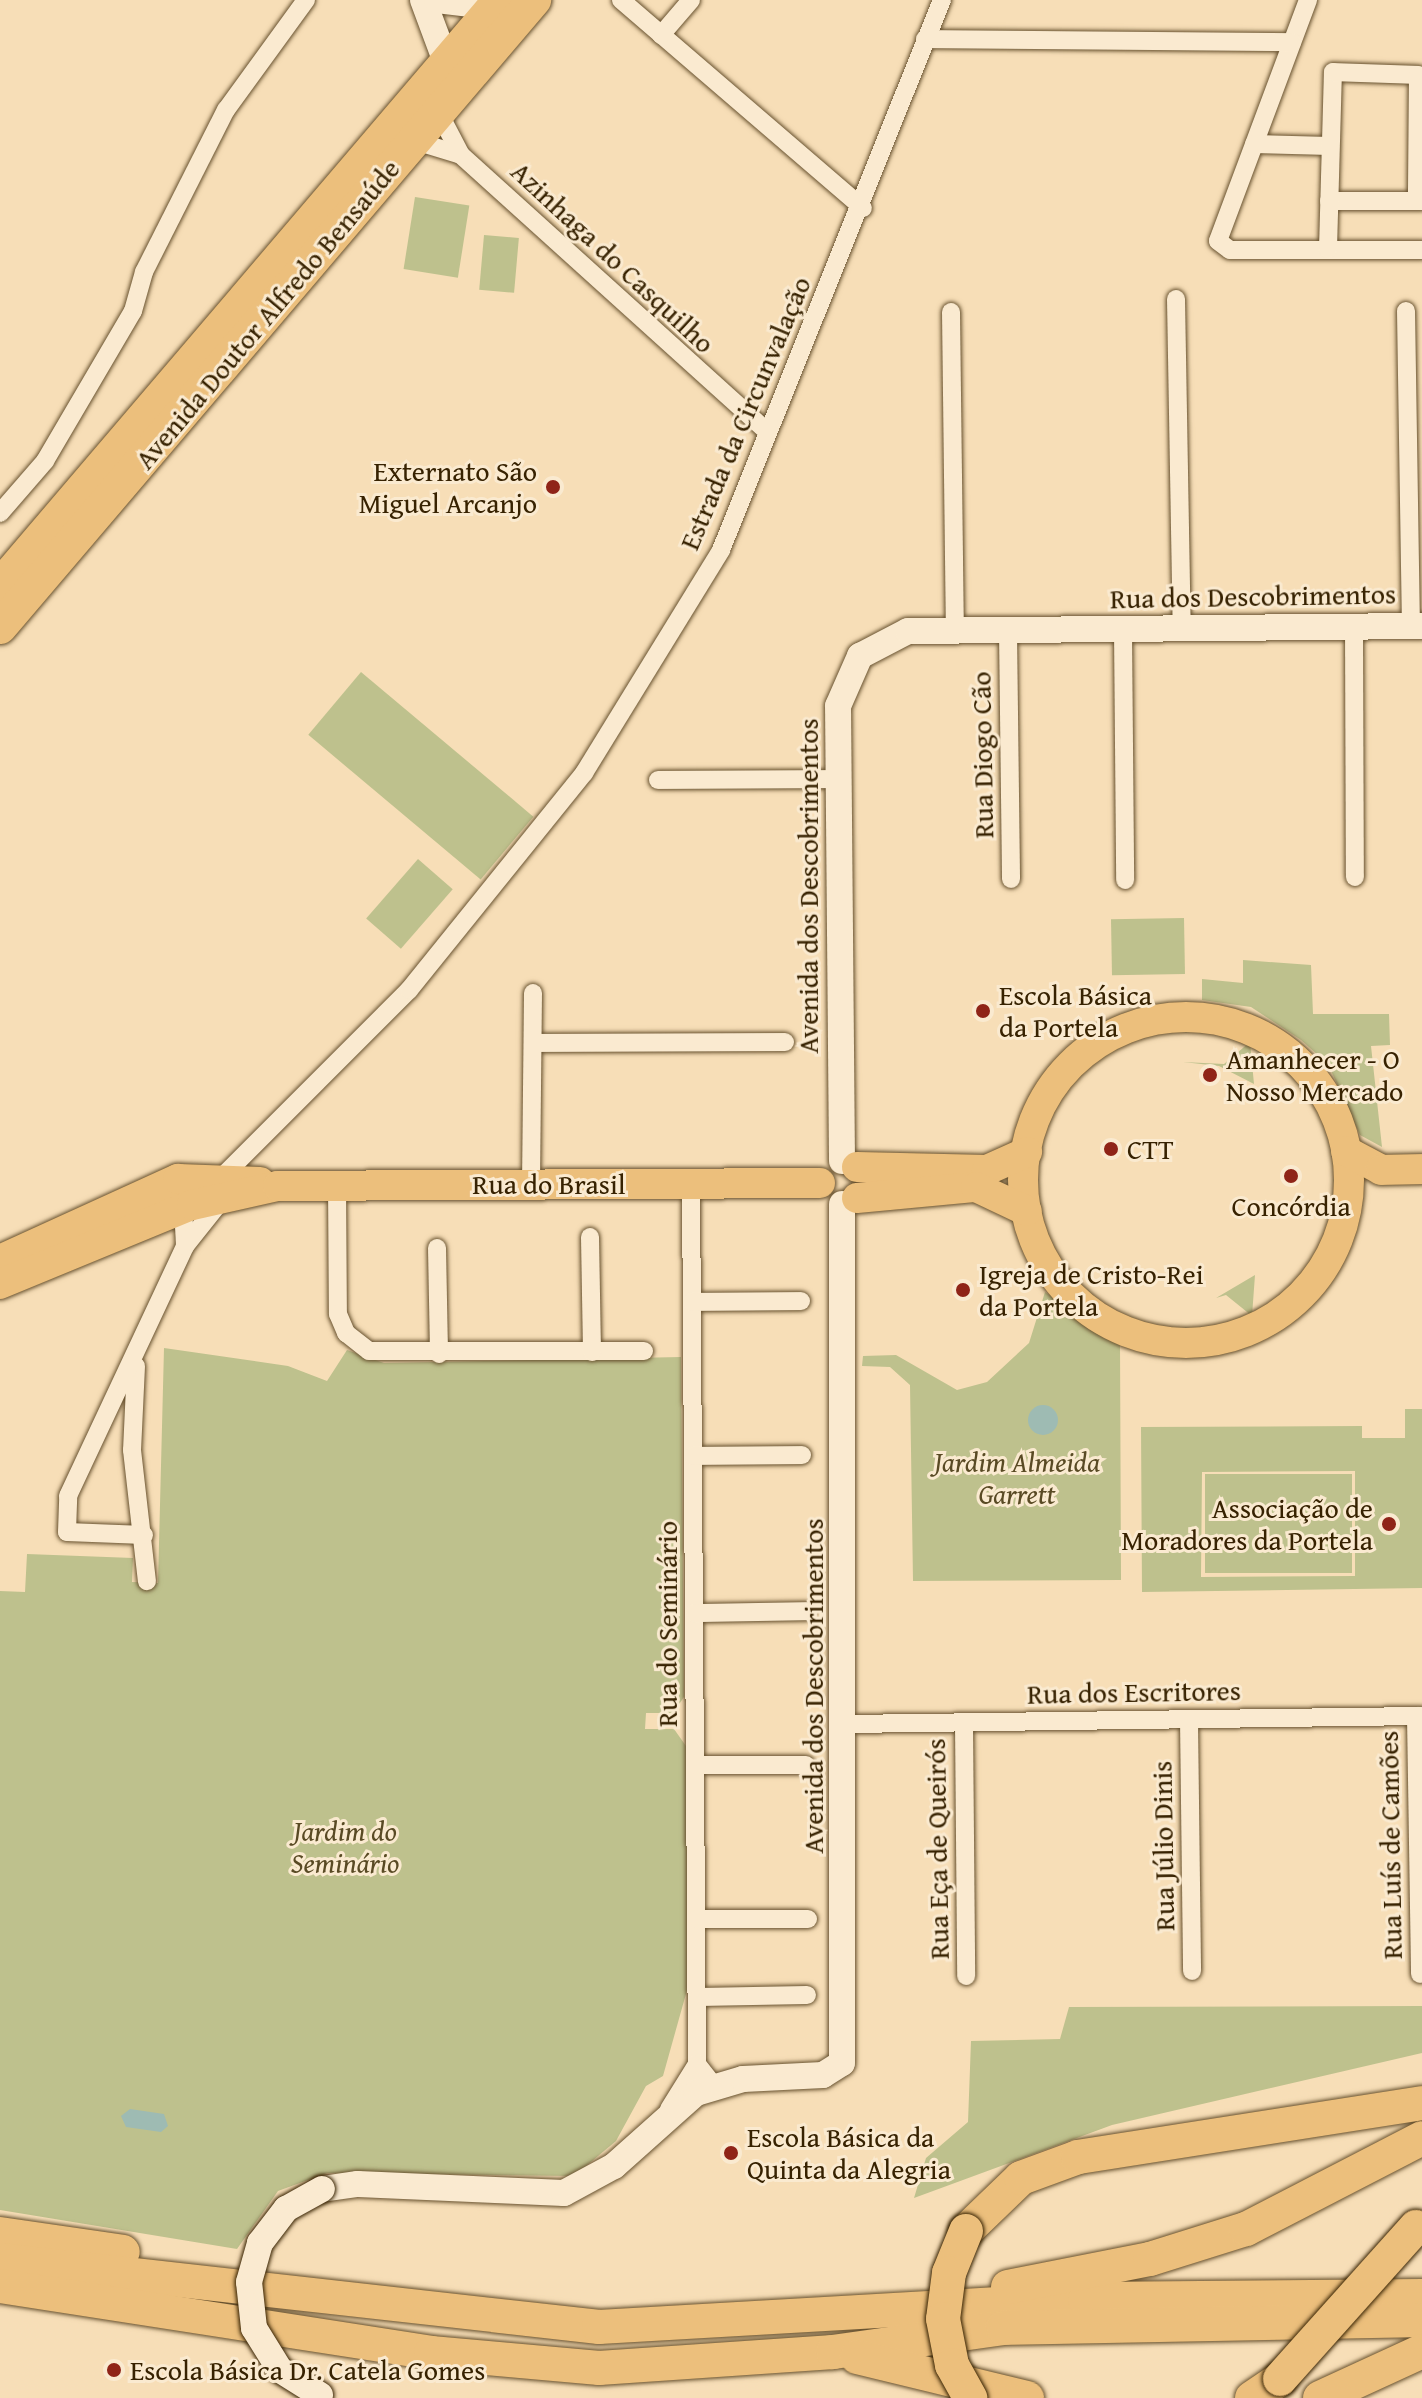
<!DOCTYPE html>
<meta charset="utf-8">
<style>
body{margin:0}
#map{position:relative;width:1422px;height:2398px;overflow:hidden;background:#f7deb7;font-family:"Gentium Book Plus",serif}
div>[style]{position:absolute}
[style*='--x']{left:calc(var(--x)*1px);top:calc(var(--y)*1px);width:calc(var(--w)*1px);rotate:calc(var(--a)*1deg)}
.green>*{inset:0;background:#bec18d;transform-origin:0 0}
.water>*{inset:0;background:#9ebbb3}
.round{border-radius:50%}
.roads{filter:drop-shadow(0 0 2px #67512e) drop-shadow(0 0 2px #67512e)}
.street>*{height:18px;margin:-9px;padding:0 9px;transform-origin:9px;border-radius:9px;background:#faead0}
.secondary>*{height:26px;margin:-13px;padding:0 13px;transform-origin:13px;border-radius:13px;background:#faead0}
.primary>*{height:30px;margin:-15px;padding:0 15px;transform-origin:15px;border-radius:15px;background:#ecbf7c}
.primary>.ring{margin:-15px;padding:0;box-sizing:content-box;background:none;border:30px solid #ecbf7c;border-radius:50%}
.highway>*{height:34px;margin:-17px;padding:0 17px;transform-origin:17px;border-radius:17px;background:#ecbf7c}
.bridges{filter:drop-shadow(0 0 2px #372201) drop-shadow(0 0 2px #372201)}
.secondary-bridge>*{height:26px;margin:-13px;padding:0 13px;transform-origin:13px;border-radius:13px;background:#faead0}
.highway-bridge>*{height:34px;margin:-17px;padding:0 17px;transform-origin:17px;border-radius:17px;background:#ecbf7c}
.dots>*{width:22px;height:22px;translate:-50% -50%;box-sizing:border-box;border:4px solid #faead0;border-radius:50%}
span{translate:-50% -50%;white-space:nowrap;text-align:center;line-height:1.15;-webkit-text-stroke:6px #faead0;paint-order:stroke}
.street-label{font-size:28px;color:#372201}
.poi-label{font-size:28px;color:#372201}
.right{translate:-100% -50%;text-align:right}
.left{translate:0 -50%;text-align:left}
.park-label{font-size:28px;color:#594a24;font-style:italic}
</style>
<div id="map">
<div class="green">
<div style="left:415px;top:197px;width:55px;height:73px;rotate:9deg"></div>
<div style="left:484px;top:235px;width:35px;height:55px;rotate:5deg"></div>
<div style="left:361px;top:672px;width:225px;height:82px;rotate:40deg"></div>
<div style="left:418px;top:859px;width:46px;height:79px;rotate:41deg"></div>
<div style="left:1184px;top:918px;width:56px;height:73px;rotate:89deg"></div>
<div style="clip-path:polygon(1243px 960px,1311px 965px,1313px 1014px,1389px 1014px,1390px 1045px,1371px 1046px,1382px 1147px,1360px 1135px,1328px 1064px,1301px 1040px,1251px 1007px,1202px 1000px,1202px 979px,1243px 983px)"></div>
<div style="clip-path:polygon(1250px 1042px,1254px 1084px,1219px 1066px,1183px 1062px,1224px 1064px)"></div>
<div style="clip-path:polygon(1255px 1275px,1252px 1316px,1226px 1295px,1216px 1298px)"></div>
<div style="clip-path:polygon(1045px 1292px,1120px 1341px,1121px 1580px,913px 1581px,910px 1385px,890px 1367px,862px 1366px,863px 1356px,896px 1355px,957px 1390px,987px 1382px,1029px 1343px)"></div>
<div style="clip-path:polygon(164px 1348px,288px 1366px,327px 1381px,347px 1350px,384px 1363px,681px 1357px,684px 1697px,673px 1713px,646px 1713px,645px 1729px,674px 1729px,686px 1746px,689px 1983px,663px 2076px,646px 2086px,616px 2141px,574px 2176px,327px 2173px,278px 2191px,237px 2249px,0 2210px,0 1591px,25px 1592px,27px 1554px,133px 1558px,132px 1582px,158px 1583px)"></div>
<div style="clip-path:polygon(evenodd,1405px 1409px,1422px 1409px,1422px 1588px,1142px 1592px,1141px 1427px,1362px 1426px,1362px 1438px,1405px 1438px,1405px 1409px,1355px 1471px,1355px 1576px,1201px 1577px,1202px 1472px,1355px 1471px)"></div>
<div style="left:1205px;top:1474px;width:147px;height:99px"></div>
<div style="clip-path:polygon(1422px 2006px,1422px 2053px,1112px 2125px,914px 2198px,926px 2158px,968px 2122px,971px 2041px,1060px 2039px,1069px 2007px)"></div>
</div>
<div class="water">
<div class="round" style="left:1028px;top:1405px;width:30px;height:30px"></div>
<div style="clip-path:polygon(130px 2109px,164px 2114px,168px 2126px,161px 2132px,126px 2127px,121px 2116px)"></div>
</div>
<div class="roads">
<div class="street">
<div style="--x:621;--y:0;--w:319;--a:40.7"></div>
<div style="--x:1308;--y:0;--w:257;--a:110.5"></div>
<div style="--x:1218;--y:241;--w:15;--a:37"></div>
<div style="--x:1230;--y:250;--w:192;--a:0"></div>
<div style="--x:661;--y:35;--w:46;--a:-49.4"></div>
<div style="--x:925;--y:39;--w:367;--a:0.5"></div>
<div style="--x:439;--y:113;--w:47;--a:62.4"></div>
<div style="--x:461;--y:155;--w:410;--a:42.1"></div>
<div style="--x:415;--y:141;--w:48;--a:16.9"></div>
<div style="--x:1254;--y:144;--w:76;--a:1.5"></div>
<div style="--x:1329;--y:201;--w:93;--a:0"></div>
<div style="--x:1328;--y:249;--w:177;--a:-88.4"></div>
<div style="--x:1333;--y:72;--w:85;--a:2"></div>
<div style="--x:1418;--y:75;--w:126;--a:90.5"></div>
<div style="--x:1176;--y:299;--w:331;--a:89"></div>
<div style="--x:1406;--y:311;--w:315;--a:89.1"></div>
<div style="--x:951;--y:312;--w:319;--a:89.3"></div>
<div style="--x:0;--y:513;--w:69;--a:-49.1"></div>
<div style="--x:45;--y:461;--w:174;--a:-59.6"></div>
<div style="--x:133;--y:311;--w:41;--a:-74.2"></div>
<div style="--x:144;--y:272;--w:182;--a:-63.2"></div>
<div style="--x:226;--y:110;--w:136;--a:-54"></div>
<div style="--x:1354;--y:628;--w:249;--a:89.8"></div>
<div style="--x:1123;--y:630;--w:250;--a:89.5"></div>
<div style="--x:1008;--y:631;--w:248;--a:89.3"></div>
<div style="--x:658;--y:780;--w:180;--a:-0.3"></div>
<div style="--x:533;--y:1043;--w:252;--a:-0.2"></div>
<div style="--x:219;--y:1180;--w:269;--a:-45"></div>
<div style="--x:409;--y:990;--w:279;--a:-51.1"></div>
<div style="--x:584;--y:773;--w:262;--a:-58.4"></div>
<div style="--x:721;--y:550;--w:593;--a:-68.11"></div>
<div style="--x:691;--y:1183;--w:881;--a:89.61"></div>
<div style="--x:697;--y:2064;--w:28;--a:52"></div>
<div style="--x:337;--y:1184;--w:130;--a:89.6"></div>
<div style="--x:338;--y:1314;--w:21;--a:67"></div>
<div style="--x:346;--y:1333;--w:29;--a:38"></div>
<div style="--x:369;--y:1351;--w:275;--a:0"></div>
<div style="--x:531;--y:1184;--w:191;--a:-89.4"></div>
<div style="--x:183;--y:1206;--w:40;--a:87.1"></div>
<div style="--x:590;--y:1237;--w:115;--a:89"></div>
<div style="--x:437;--y:1248;--w:106;--a:88.9"></div>
<div style="--x:692;--y:1302;--w:109;--a:-0.5"></div>
<div style="--x:136;--y:1366;--w:84;--a:92.7"></div>
<div style="--x:132;--y:1450;--w:132;--a:83.5"></div>
<div style="--x:693;--y:1456;--w:109;--a:-0.5"></div>
<div style="--x:144;--y:1535;--w:77;--a:-177.8"></div>
<div style="--x:67;--y:1532;--w:36;--a:-88"></div>
<div style="--x:68;--y:1496;--w:276;--a:-64.9"></div>
<div style="--x:185;--y:1246;--w:58;--a:-51.3"></div>
<div style="--x:695;--y:1613;--w:112;--a:-1"></div>
<div style="--x:1416;--y:1716;--w:258;--a:89.1"></div>
<div style="--x:1189;--y:1720;--w:251;--a:89.3"></div>
<div style="--x:964;--y:1723;--w:253;--a:89.5"></div>
<div style="--x:847;--y:1724;--w:575;--a:-0.8"></div>
<div style="--x:696;--y:1765;--w:110;--a:0"></div>
<div style="--x:697;--y:1919;--w:111;--a:0"></div>
<div style="--x:699;--y:1997;--w:108;--a:-1.1"></div>
<div style="--x:669;--y:2109;--w:53;--a:-58.1"></div>
</div>
<div class="secondary">
<div style="--x:423;--y:0;--w:66;--a:69.6"></div>
<div style="--x:437;--y:0;--w:57;--a:7"></div>
<div style="--x:842;--y:1161;--w:455;--a:-90.5"></div>
<div style="--x:838;--y:706;--w:55;--a:-66.3"></div>
<div style="--x:860;--y:656;--w:54;--a:-27.5"></div>
<div style="--x:908;--y:631;--w:514;--a:-0.56"></div>
<div style="--x:322;--y:2189;--w:36;--a:-8"></div>
<div style="--x:358;--y:2184;--w:206;--a:2.5"></div>
<div style="--x:564;--y:2193;--w:57;--a:-28.4"></div>
<div style="--x:614;--y:2166;--w:110;--a:-41.7"></div>
<div style="--x:696;--y:2093;--w:49;--a:-16.6"></div>
<div style="--x:743;--y:2079;--w:80;--a:-2.9"></div>
<div style="--x:823;--y:2075;--w:22;--a:-32"></div>
<div style="--x:842;--y:2063;--w:859;--a:-90"></div>
</div>
<div class="primary">
<div class="ring" style="left:1023px;top:1017px;width:296px;height:296px"></div>
<div style="--x:1346;--y:1151;--w:40;--a:28"></div>
<div style="--x:1381;--y:1170;--w:41;--a:-1.4"></div>
<div style="--x:857;--y:1167;--w:130;--a:1.3"></div>
<div style="--x:987;--y:1170;--w:44;--a:-24.2"></div>
<div style="--x:857;--y:1198;--w:120;--a:-5.3"></div>
<div style="--x:976;--y:1187;--w:56;--a:25.2"></div>
<div style="--x:0;--y:1260;--w:196;--a:-24.5"></div>
<div style="--x:178;--y:1179;--w:82;--a:2.1"></div>
<div style="--x:0;--y:1284;--w:208;--a:-22.4"></div>
<div style="--x:192;--y:1205;--w:88;--a:-12.5"></div>
<div style="--x:278;--y:1186;--w:542;--a:-0.32"></div>
</div>
<div class="highway">
<div style="--x:0;--y:586;--w:770;--a:-49.53"></div>
<div style="--x:0;--y:627;--w:824;--a:-49.58"></div>
<div style="--x:966;--y:2231;--w:76;--a:-43.9"></div>
<div style="--x:1021;--y:2178;--w:61;--a:-20.2"></div>
<div style="--x:1078;--y:2157;--w:348;--a:-8.9"></div>
<div style="--x:0;--y:2234;--w:124;--a:8.3"></div>
<div style="--x:0;--y:2260;--w:603;--a:6.38"></div>
<div style="--x:599;--y:2327;--w:487;--a:-3.3"></div>
<div style="--x:1085;--y:2299;--w:337;--a:-0.5"></div>
<div style="--x:0;--y:2286;--w:436;--a:8.8"></div>
<div style="--x:431;--y:2353;--w:169;--a:5.1"></div>
<div style="--x:599;--y:2368;--w:235;--a:-3.9"></div>
<div style="--x:833;--y:2352;--w:172;--a:-8"></div>
<div style="--x:1003;--y:2328;--w:419;--a:-1.1"></div>
<div style="--x:1008;--y:2287;--w:145;--a:-11.2"></div>
<div style="--x:1150;--y:2259;--w:101;--a:-17.4"></div>
<div style="--x:1246;--y:2229;--w:198;--a:-27.3"></div>
<div style="--x:857;--y:2357;--w:175;--a:13.6"></div>
<div style="--x:1252;--y:2398;--w:34;--a:-34"></div>
<div style="--x:1320;--y:2398;--w:112;--a:-24.7"></div>
</div>
</div>
<div class="bridges">
<div class="secondary-bridge">
<div style="--x:320;--y:2395;--w:47;--a:-148"></div>
<div style="--x:280;--y:2370;--w:49;--a:-121.8"></div>
<div style="--x:254;--y:2328;--w:46;--a:-96.2"></div>
<div style="--x:249;--y:2282;--w:41;--a:-74.2"></div>
<div style="--x:260;--y:2243;--w:43;--a:-52.6"></div>
<div style="--x:286;--y:2209;--w:41;--a:-29.1"></div>
</div>
<div class="highway-bridge">
<div style="--x:966;--y:2231;--w:45;--a:112"></div>
<div style="--x:949;--y:2273;--w:46;--a:97.4"></div>
<div style="--x:943;--y:2319;--w:47;--a:78.9"></div>
<div style="--x:952;--y:2365;--w:38;--a:61"></div>
<div style="--x:1280;--y:2379;--w:204;--a:-48.2"></div>
</div>
</div>
<div class="dots">
<div style="left:553px;top:487px;background:#8f2418"></div>
<div style="left:983px;top:1011px;background:#8f2418"></div>
<div style="left:1210px;top:1075px;background:#8f2418"></div>
<div style="left:1111px;top:1149px;background:#8f2418"></div>
<div style="left:1291px;top:1176px;background:#8f2418"></div>
<div style="left:963px;top:1290px;background:#8f2418"></div>
<div style="left:1389px;top:1524px;background:#8f2418"></div>
<div style="left:731px;top:2153px;background:#8f2418"></div>
<div style="left:114px;top:2370px;background:#8f2418"></div>
</div>
<div class="street-label">
<span style="left:613px;top:257px;rotate:43deg">Azinhaga do Casquilho</span>
<span style="left:267px;top:314px;rotate:-50deg">Avenida Doutor Alfredo Bensaúde</span>
<span style="left:745px;top:413px;rotate:-67deg">Estrada da Circunvalação</span>
<span style="left:1253px;top:596px;rotate:-1deg">Rua dos Descobrimentos</span>
<span style="left:982px;top:755px;rotate:-91deg">Rua Diogo Cão</span>
<span style="left:808px;top:886px;rotate:-90deg">Avenida dos Descobrimentos</span>
<span style="left:549px;top:1184px">Rua do Brasil</span>
<span style="left:667px;top:1624px;rotate:-90deg">Rua do Seminário</span>
<span style="left:813px;top:1686px;rotate:-90deg">Avenida dos Descobrimentos</span>
<span style="left:1134px;top:1692px;rotate:-1deg">Rua dos Escritores</span>
<span style="left:1390px;top:1845px;rotate:-91deg">Rua Luís de Camões</span>
<span style="left:1163px;top:1846px;rotate:-91deg">Rua Júlio Dinis</span>
<span style="left:937px;top:1849px;rotate:-91deg">Rua Eça de Queirós</span>
</div>
<div class="poi-label">
<span class="right" style="left:537px;top:487px">Externato São<br>Miguel Arcanjo</span>
<span class="left" style="left:999px;top:1011px">Escola Básica<br>da Portela</span>
<span class="left" style="left:1226px;top:1075px">Amanhecer - O<br>Nosso Mercado</span>
<span class="left" style="left:1127px;top:1149px">CTT</span>
<span style="left:1291px;top:1206px">Concórdia</span>
<span class="left" style="left:979px;top:1290px">Igreja de Cristo-Rei<br>da Portela</span>
<span class="right" style="left:1373px;top:1524px">Associação de<br>Moradores da Portela</span>
<span class="left" style="left:747px;top:2153px">Escola Básica da<br>Quinta da Alegria</span>
<span class="left" style="left:130px;top:2370px">Escola Básica Dr. Catela Gomes</span>
</div>
<div class="park-label">
<span style="left:1017px;top:1478px">Jardim Almeida<br>Garrett</span>
<span style="left:345px;top:1847px">Jardim do<br>Seminário</span>
</div>
</div>
